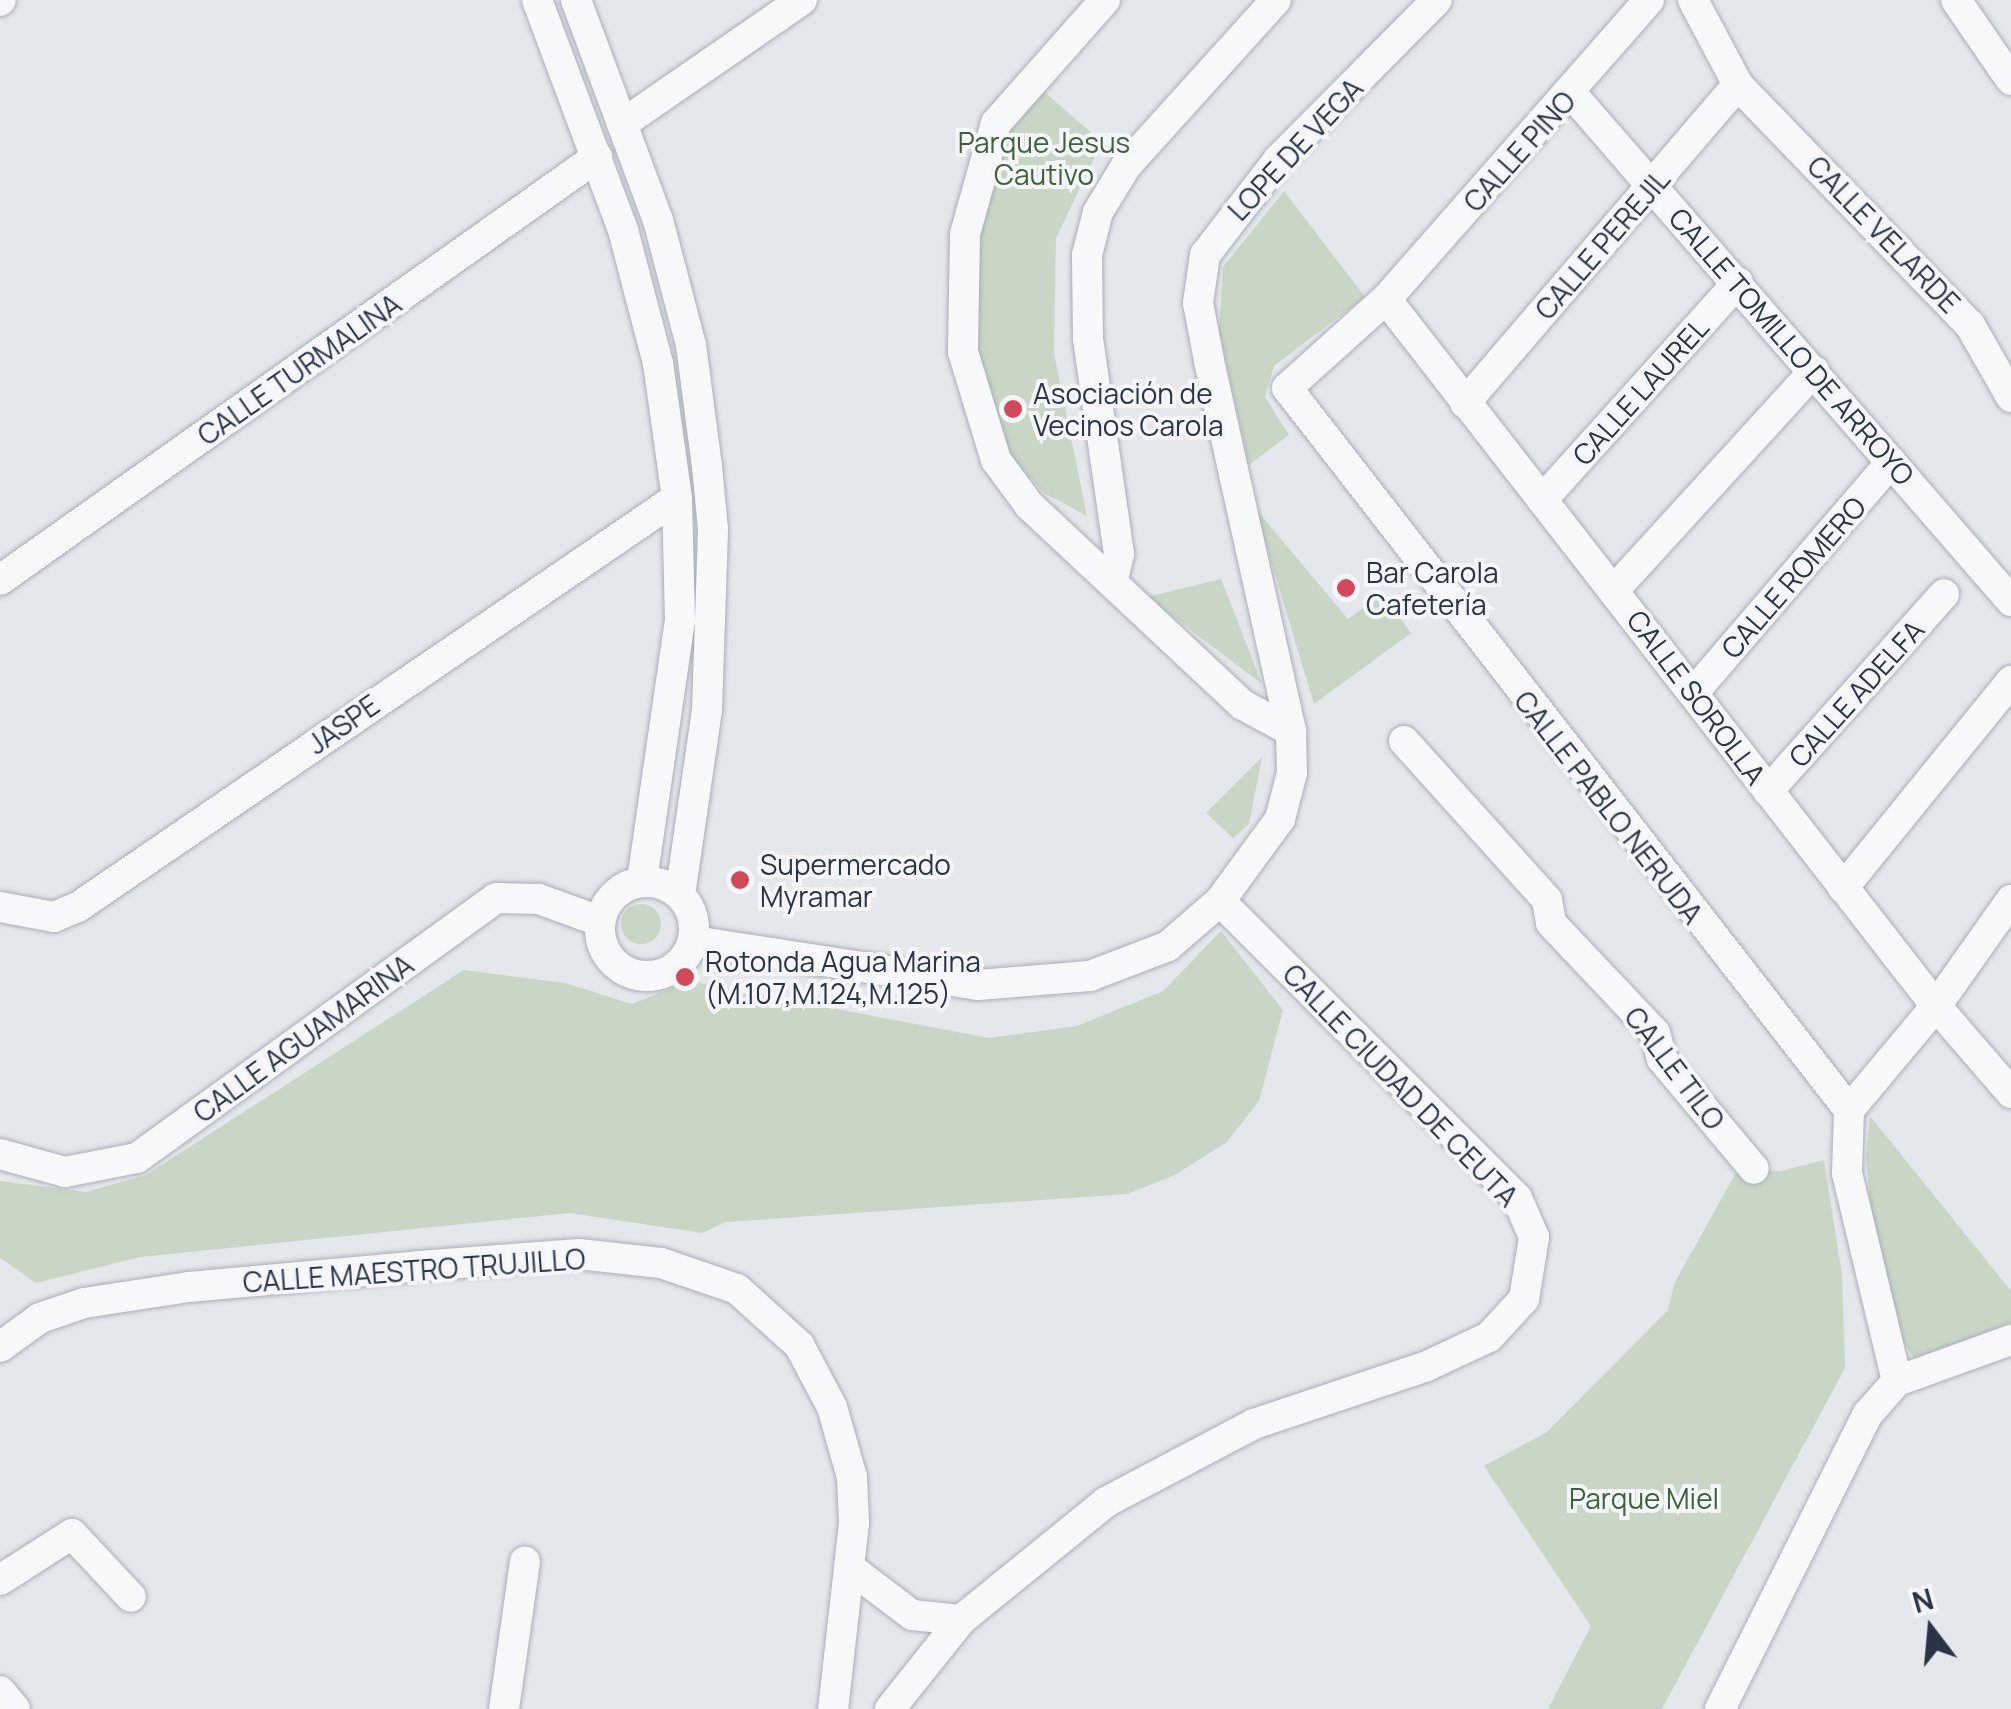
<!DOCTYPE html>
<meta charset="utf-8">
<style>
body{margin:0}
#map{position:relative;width:2011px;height:1709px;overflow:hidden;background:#e4e7ec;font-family:Manrope,sans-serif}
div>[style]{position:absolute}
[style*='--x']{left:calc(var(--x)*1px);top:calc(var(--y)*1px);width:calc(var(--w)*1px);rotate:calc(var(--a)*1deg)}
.green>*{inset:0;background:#c9d6c5}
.round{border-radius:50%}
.roads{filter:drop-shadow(0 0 2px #a9aeb7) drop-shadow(0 0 2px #a9aeb7)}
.street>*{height:30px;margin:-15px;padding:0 15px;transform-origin:15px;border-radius:15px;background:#f7f8fa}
.street>.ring{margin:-15px;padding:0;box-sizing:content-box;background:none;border:30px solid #f7f8fa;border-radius:50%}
.dots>*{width:28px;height:28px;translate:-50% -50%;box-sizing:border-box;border:5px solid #f4f6f9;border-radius:50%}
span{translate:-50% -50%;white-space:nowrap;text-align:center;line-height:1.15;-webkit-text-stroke:8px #f4f6f9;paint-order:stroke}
.park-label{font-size:28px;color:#3f6138}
.street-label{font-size:28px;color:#2b3445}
.poi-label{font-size:28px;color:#2b3445}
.left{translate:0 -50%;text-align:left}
.north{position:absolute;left:1881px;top:1579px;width:100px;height:100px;-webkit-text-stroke:8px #f4f6f9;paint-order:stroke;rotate:344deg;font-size:28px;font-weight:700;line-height:40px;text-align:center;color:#2b3445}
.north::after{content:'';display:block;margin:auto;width:35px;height:45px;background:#2b3445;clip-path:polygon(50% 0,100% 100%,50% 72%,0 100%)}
</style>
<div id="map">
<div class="green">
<div style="clip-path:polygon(1042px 90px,1102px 142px,1056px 238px,1054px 353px,1087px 516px,1044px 493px,1007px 452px,977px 353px,978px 229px,1007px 132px)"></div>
<div style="clip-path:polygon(1284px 191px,1365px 297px,1274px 366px,1265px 397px,1289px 435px,1249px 465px,1219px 331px,1223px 267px)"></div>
<div style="clip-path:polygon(1255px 508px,1348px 619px,1383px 593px,1411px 633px,1314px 704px)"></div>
<div style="clip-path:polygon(1221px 579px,1262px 684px,1147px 597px)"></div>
<div style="clip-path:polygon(1262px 757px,1249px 824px,1233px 838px,1206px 813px)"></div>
<div class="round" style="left:621px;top:904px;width:40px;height:40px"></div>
<div style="clip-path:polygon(1221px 931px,1283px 1010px,1259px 1101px,1227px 1142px,1175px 1175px,1127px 1194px,726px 1222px,702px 1233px,570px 1213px,140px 1257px,36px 1283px,0 1258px,0 1181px,86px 1192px,146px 1175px,464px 970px,565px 983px,632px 1004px,689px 981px,989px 1038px,1077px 1026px,1163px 991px)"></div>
<div style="clip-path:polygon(1870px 1116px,2011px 1291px,2011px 1323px,1915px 1360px,1901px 1338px,1872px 1219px,1866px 1157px)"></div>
<div style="clip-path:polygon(1824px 1160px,1842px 1275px,1845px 1368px,1662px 1709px,1548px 1709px,1591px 1626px,1484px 1466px,1547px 1432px,1668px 1310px,1675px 1282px,1737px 1171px,1781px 1171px)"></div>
</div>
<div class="roads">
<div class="street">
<div style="--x:537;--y:0;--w:246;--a:69.5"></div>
<div style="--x:623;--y:230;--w:138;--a:75.3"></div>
<div style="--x:658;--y:363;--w:136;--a:82"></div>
<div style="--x:677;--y:498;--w:122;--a:88.6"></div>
<div style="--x:680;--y:620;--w:263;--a:98.3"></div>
<div style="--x:576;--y:0;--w:235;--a:69.6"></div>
<div style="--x:658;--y:220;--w:129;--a:75.2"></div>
<div style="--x:691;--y:345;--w:122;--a:82.5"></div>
<div style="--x:707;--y:466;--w:64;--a:84.6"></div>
<div style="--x:713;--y:530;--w:180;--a:91.9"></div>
<div style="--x:707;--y:710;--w:186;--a:98.3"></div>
<div style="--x:1105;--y:0;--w:164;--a:131.5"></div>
<div style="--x:996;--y:123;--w:115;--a:105.6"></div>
<div style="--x:965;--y:234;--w:118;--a:91"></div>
<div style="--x:963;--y:352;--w:113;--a:73"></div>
<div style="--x:996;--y:460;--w:56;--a:53.7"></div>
<div style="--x:1029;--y:505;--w:293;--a:43.1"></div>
<div style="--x:1243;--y:705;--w:55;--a:28.4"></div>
<div style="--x:1649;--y:0;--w:398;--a:131.3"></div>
<div style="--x:1386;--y:299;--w:133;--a:138"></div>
<div style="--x:1287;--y:388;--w:915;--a:52.1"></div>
<div style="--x:1849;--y:1110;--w:63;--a:91.8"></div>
<div style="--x:1847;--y:1173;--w:214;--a:76.5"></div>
<div style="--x:1693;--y:0;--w:96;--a:62.1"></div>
<div style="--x:1738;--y:85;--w:334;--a:46"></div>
<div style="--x:1970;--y:325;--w:83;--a:60.3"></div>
<div style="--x:1956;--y:0;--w:97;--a:55.5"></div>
<div style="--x:0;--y:1;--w:1;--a:-45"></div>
<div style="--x:1571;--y:93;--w:672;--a:49.1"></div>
<div style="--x:625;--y:122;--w:215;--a:-34.6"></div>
<div style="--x:1386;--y:299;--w:896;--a:52.12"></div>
<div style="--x:1936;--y:1006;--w:115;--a:49.2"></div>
<div style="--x:1465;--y:403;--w:419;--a:-49.4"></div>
<div style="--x:1542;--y:500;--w:293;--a:-48"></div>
<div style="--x:0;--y:580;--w:732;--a:-35.32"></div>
<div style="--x:1113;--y:580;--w:27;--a:-77"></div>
<div style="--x:1119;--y:554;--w:217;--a:-98.2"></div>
<div style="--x:1088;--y:339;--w:84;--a:-90.7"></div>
<div style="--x:1087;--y:255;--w:44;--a:-75.7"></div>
<div style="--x:1098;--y:212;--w:54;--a:-58.7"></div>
<div style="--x:1126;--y:166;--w:224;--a:-47.9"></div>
<div style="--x:1616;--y:588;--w:294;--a:-47.6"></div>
<div style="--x:1694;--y:692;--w:303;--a:-49.4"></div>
<div style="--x:1404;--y:741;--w:214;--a:48"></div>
<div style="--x:1547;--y:900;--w:23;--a:80"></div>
<div style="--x:1551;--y:923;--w:151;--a:46.6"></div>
<div style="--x:1655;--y:1033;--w:27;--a:75"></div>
<div style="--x:1662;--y:1059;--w:143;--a:50.1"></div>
<div style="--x:1768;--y:791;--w:264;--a:-48.2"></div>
<div class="ring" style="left:600px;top:882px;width:64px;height:64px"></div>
<div style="--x:1843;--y:888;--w:267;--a:-50.9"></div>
<div style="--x:0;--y:907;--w:55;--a:10.5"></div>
<div style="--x:54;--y:917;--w:26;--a:-23"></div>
<div style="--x:78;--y:907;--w:725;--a:-34.33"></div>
<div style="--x:694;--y:941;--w:287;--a:8.8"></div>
<div style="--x:978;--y:985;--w:112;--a:-4.6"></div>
<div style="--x:1090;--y:976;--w:84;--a:-21"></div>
<div style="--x:1168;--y:946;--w:69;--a:-40.9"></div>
<div style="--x:1220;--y:901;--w:102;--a:-53.8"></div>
<div style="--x:1280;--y:819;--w:48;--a:-75.4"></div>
<div style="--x:1292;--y:773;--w:42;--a:-91.4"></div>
<div style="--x:1291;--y:731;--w:380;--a:-102.5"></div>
<div style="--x:1209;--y:360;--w:58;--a:-100.9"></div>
<div style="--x:1198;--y:303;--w:49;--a:-81.7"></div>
<div style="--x:1205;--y:255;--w:121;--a:-52.4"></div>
<div style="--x:1279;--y:159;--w:224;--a:-45.2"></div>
<div style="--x:1849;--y:1110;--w:136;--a:-50.1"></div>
<div style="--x:1936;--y:1006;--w:130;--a:-54.7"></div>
<div style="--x:0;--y:1154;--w:67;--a:15.5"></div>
<div style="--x:65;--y:1172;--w:73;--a:-11"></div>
<div style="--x:137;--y:1158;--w:443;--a:-35.9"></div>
<div style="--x:496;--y:898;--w:43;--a:1.3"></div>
<div style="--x:539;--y:899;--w:64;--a:20.1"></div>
<div style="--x:0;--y:1347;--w:49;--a:-35.9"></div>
<div style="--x:40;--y:1318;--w:46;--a:-18.8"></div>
<div style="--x:84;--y:1303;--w:106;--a:-8.7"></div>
<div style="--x:189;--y:1287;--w:231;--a:-5.2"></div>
<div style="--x:419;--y:1266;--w:160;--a:-4.3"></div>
<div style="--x:579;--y:1254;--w:82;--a:6.3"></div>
<div style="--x:661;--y:1263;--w:80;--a:18.9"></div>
<div style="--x:737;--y:1289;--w:84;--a:42.1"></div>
<div style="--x:799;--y:1345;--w:70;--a:62"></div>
<div style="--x:832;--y:1407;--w:73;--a:74.1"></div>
<div style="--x:852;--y:1477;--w:46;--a:87.5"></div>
<div style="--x:854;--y:1523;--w:187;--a:96.4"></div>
<div style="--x:1897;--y:1381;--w:121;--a:-19.8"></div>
<div style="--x:850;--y:1568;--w:78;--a:37.2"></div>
<div style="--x:912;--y:1615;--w:49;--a:5.8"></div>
<div style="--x:0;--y:1580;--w:85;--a:-32.6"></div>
<div style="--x:72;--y:1534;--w:86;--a:46.9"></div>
<div style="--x:0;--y:1691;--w:23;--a:50"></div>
<div style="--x:504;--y:1709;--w:149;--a:-81.9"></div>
<div style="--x:890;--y:1709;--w:114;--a:-51.4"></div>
<div style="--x:961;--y:1620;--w:187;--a:-39.1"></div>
<div style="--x:1106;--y:1502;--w:167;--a:-27.8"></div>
<div style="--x:1254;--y:1424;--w:182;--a:-18.5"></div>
<div style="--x:1427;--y:1366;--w:68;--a:-25.1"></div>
<div style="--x:1489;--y:1337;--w:52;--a:-47.4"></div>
<div style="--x:1524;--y:1299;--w:63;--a:-80.8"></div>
<div style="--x:1534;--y:1237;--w:43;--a:-113.6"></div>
<div style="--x:1517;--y:1198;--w:420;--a:-135"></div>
<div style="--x:1720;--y:1709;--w:330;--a:-63.4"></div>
<div style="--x:1868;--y:1414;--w:44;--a:-48.7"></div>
</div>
</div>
<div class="dots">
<div style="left:1013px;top:409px;background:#d1495b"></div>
<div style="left:1346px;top:588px;background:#d1495b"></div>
<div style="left:740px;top:880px;background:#d1495b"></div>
<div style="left:685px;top:977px;background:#d1495b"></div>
</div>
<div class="park-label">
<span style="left:1044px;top:158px">Parque Jesus<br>Cautivo</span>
<span style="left:1644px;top:1498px">Parque Miel</span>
</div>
<div class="street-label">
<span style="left:1295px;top:149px;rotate:-47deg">LOPE DE VEGA</span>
<span style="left:1519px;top:151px;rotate:-48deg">CALLE PINO</span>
<span style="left:1884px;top:234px;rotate:46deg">CALLE VELARDE</span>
<span style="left:1602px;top:244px;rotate:-49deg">CALLE PEREJIL</span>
<span style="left:1792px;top:346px;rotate:49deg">CALLE TOMILLO DE ARROYO</span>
<span style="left:299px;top:369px;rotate:-35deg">CALLE TURMALINA</span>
<span style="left:1640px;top:391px;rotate:-48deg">CALLE LAUREL</span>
<span style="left:1793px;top:577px;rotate:-49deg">CALLE ROMERO</span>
<span style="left:1856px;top:693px;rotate:-48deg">CALLE ADELFA</span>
<span style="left:1697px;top:697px;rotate:53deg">CALLE SOROLLA</span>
<span style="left:343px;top:724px;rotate:-35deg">JASPE</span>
<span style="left:1609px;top:807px;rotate:52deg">CALLE PABLO NERUDA</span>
<span style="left:303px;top:1038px;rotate:-36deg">CALLE AGUAMARINA</span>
<span style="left:1675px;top:1068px;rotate:53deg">CALLE TILO</span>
<span style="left:1401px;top:1085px;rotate:46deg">CALLE CIUDAD DE CEUTA</span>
<span style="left:414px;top:1270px;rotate:-4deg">CALLE MAESTRO TRUJILLO</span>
</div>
<div class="poi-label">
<span class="left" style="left:1033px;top:409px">Asociación de<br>Vecinos Carola</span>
<span class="left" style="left:1366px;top:588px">Bar Carola<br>Cafetería</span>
<span class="left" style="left:760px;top:880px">Supermercado<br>Myramar</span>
<span class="left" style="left:705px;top:977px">Rotonda Agua Marina<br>(M.107,M.124,M.125)</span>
</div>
<div class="north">N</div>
</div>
